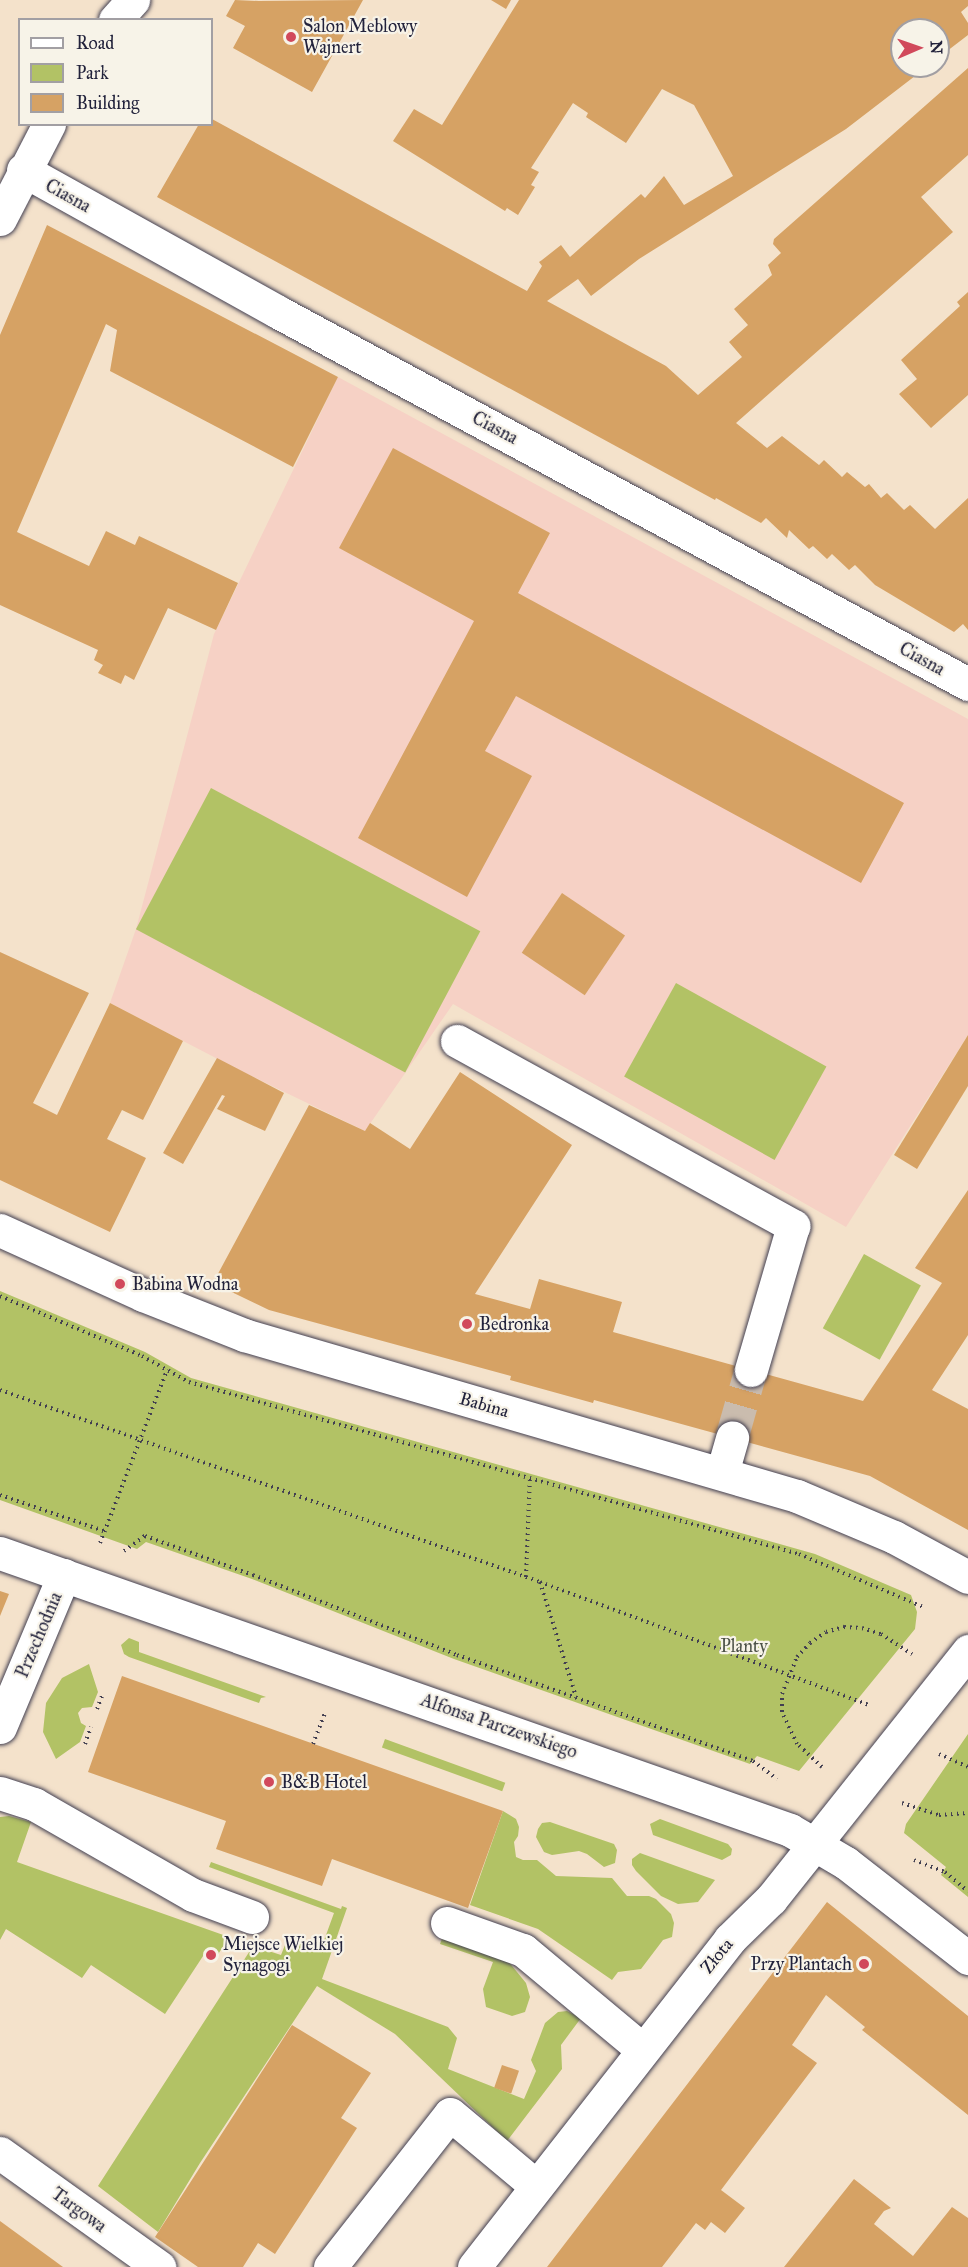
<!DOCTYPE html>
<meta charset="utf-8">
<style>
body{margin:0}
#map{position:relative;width:968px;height:2267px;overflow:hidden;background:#f4e2cb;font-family:"IM FELL Great Primer",serif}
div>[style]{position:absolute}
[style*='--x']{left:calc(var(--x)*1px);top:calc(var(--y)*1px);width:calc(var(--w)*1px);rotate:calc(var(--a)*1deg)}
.built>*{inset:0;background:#f6d1c5}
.green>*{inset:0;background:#b2c265;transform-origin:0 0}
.building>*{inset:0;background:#d6a264;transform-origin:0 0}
.minor-tunnel>*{height:33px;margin-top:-16.5px;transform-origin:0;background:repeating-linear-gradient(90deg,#cabcae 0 33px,transparent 0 49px)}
.path>*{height:4px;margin-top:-2px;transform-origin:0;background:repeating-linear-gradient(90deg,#423f51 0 1.5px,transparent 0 6px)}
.roads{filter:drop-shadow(0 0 2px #423f51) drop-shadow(0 0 2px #423f51)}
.minor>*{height:33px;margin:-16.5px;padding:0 16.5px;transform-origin:16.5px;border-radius:16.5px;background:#fff}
.dots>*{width:16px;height:16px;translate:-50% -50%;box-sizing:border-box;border:3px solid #f7f3e8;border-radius:50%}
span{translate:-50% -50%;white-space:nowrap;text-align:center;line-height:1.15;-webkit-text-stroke:4.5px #f7f3e8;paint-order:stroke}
.poi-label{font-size:18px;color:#22223b}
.left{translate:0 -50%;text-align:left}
.right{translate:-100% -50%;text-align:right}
.street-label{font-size:18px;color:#22223b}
.park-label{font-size:18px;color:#4d5248}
.legend{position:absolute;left:18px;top:18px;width:195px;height:108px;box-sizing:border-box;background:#f7f3e8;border:2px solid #a29fa3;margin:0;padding:8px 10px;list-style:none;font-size:18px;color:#22223b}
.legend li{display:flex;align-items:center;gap:12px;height:30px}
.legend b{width:30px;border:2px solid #a29fa3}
.north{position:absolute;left:890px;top:18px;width:60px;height:60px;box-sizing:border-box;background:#f7f3e8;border:2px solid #a29fa3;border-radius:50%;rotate:88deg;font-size:16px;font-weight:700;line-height:24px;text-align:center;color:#22223b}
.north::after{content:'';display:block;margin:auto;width:21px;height:27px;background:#d1495b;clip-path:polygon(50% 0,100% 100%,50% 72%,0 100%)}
</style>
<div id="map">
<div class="built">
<div style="clip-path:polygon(338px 377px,968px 719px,968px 1035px,846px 1227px,453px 1004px,365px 1131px,237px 1069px,110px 1003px,136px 929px,214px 634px)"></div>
</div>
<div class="green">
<div style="left:211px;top:788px;width:305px;height:160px;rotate:28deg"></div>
<div style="left:676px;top:983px;width:172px;height:107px;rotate:29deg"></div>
<div style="left:864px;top:1254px;width:65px;height:85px;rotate:29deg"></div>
<div style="clip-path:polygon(0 1291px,145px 1352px,191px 1378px,815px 1554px,911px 1595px,917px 1612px,915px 1629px,799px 1771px,757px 1756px,750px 1764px,454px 1659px,252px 1579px,146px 1542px,137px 1549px,0 1500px)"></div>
<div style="clip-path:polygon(129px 1638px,139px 1642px,139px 1652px,266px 1697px,261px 1698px,259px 1703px,129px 1657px,124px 1654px,121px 1645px)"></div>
<div style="clip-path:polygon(89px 1664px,98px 1692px,92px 1707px,82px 1708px,78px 1713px,81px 1723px,86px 1726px,80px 1742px,56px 1759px,43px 1732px,46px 1703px,62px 1678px)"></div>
<div style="clip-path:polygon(968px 1734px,968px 1897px,941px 1875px,946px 1867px,904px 1833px,906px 1824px)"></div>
<div style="left:385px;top:1739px;width:128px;height:9px;rotate:20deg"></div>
<div style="clip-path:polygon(503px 1811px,516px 1819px,519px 1827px,518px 1836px,514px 1842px,516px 1857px,523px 1860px,537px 1860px,556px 1876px,612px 1878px,627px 1896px,649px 1896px,656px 1899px,671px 1914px,674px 1923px,672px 1937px,663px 1940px,641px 1969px,618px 1972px,612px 1980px,538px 1929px,470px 1905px)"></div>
<div style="clip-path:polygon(9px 1816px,31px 1822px,17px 1862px,229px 1937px,217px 1956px,207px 1950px,165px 2014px,91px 1965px,82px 1978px,6px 1929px,0 1940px,0 1817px)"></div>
<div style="clip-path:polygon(660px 1819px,728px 1844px,732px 1849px,731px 1855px,722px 1860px,653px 1835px,650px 1824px)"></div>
<div style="clip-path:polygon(550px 1822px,614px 1844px,617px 1850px,615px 1863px,604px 1867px,587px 1854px,579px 1851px,552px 1855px,544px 1852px,536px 1837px,538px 1829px,542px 1823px)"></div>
<div style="clip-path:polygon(640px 1853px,715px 1880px,698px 1902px,678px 1904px,661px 1896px,636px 1871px,632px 1865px,632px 1859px)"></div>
<div style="clip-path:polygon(211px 1862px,341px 1909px,342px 1906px,347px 1908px,322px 1979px,448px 2027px,457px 2038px,448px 2069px,524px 2099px,536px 2071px,531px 2060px,545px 2023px,558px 2012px,567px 2011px,581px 2018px,561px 2045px,562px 2069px,507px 2141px,395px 2034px,317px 1986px,200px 2163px,158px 2232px,98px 2186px,253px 1946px,281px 1955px,289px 1935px,322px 1946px,334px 1913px,209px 1867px)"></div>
<div style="clip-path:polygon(443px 1936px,508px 1961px,526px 1983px,530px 1997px,525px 2012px,512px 2016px,486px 2007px,483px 1989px,493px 1962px,440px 1944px)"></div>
</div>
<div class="building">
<div style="clip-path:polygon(235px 0,259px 1px,363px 0,312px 92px,233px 48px,245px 26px,226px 16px)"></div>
<div style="clip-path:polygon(491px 0,511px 0,506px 9px)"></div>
<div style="clip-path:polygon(519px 0,968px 0,968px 6px,961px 12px,968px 23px,968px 35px,938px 58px,938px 30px,902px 30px,902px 66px,928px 66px,846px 129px,639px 259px,591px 296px,578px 279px,547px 301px,666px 366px,698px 395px,742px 357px,729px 342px,748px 325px,734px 309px,772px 275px,768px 265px,781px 253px,773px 244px,774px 239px,968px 68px,968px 155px,921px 197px,953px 232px,736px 423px,767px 448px,782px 436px,819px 465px,824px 460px,842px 477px,847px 472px,865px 487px,869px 484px,881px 498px,887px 493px,904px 510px,910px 505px,935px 529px,968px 498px,968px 630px,963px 624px,954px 632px,875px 585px,855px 565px,849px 570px,832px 554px,827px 559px,813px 546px,809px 549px,789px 530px,787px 538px,766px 518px,761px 523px,716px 498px,715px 500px,157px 197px,199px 124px,212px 124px,212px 119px,527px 291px,542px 266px,539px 262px,542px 260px,561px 245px,570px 257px,641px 194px,645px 198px,664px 176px,684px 205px,733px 176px,694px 105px,662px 89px,626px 143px,586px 117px,588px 113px,573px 103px,531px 168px,539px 172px,531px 185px,535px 187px,518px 215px,507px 208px,505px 211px,393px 141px,414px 109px,442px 125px)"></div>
<div style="clip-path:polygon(47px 225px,338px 377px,293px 467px,110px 371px,117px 330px,106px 324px,17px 532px,89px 566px,106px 531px,135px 545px,139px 536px,238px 583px,216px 630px,168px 608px,134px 680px,125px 675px,121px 684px,98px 673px,103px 665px,94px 660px,98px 650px,0 605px,0 335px)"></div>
<div style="clip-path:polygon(968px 292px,968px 395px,931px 428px,899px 394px,917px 379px,901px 360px,960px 306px,957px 302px)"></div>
<div style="clip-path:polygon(393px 448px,550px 533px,518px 593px,904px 803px,861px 883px,516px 696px,485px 751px,532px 776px,467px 897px,358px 838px,474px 621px,339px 548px)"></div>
<div style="left:562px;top:893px;width:76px;height:72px;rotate:34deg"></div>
<div style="clip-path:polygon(0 952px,89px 993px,33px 1103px,57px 1115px,110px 1003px,183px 1041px,143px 1120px,122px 1110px,107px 1139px,146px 1158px,110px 1232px,0 1180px)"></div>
<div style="clip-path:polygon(968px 1035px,968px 1086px,917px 1169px,894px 1155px)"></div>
<div style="clip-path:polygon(217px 1058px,284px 1093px,265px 1131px,217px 1109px,225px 1096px,222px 1095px,183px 1164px,163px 1153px)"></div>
<div style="clip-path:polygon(460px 1072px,572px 1145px,475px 1294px,530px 1309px,539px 1279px,622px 1302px,613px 1332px,863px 1401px,942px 1283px,915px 1268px,968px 1190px,968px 1335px,932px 1390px,968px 1409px,968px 1530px,870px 1476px,594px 1400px,593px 1403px,510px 1380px,511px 1376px,269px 1310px,213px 1283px,309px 1105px,365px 1131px,370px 1123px,410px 1149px)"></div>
<div style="clip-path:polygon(0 1591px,9px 1594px,0 1616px)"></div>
<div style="clip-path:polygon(122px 1676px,503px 1811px,468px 1908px,332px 1859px,322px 1886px,216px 1849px,226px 1821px,88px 1772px)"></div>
<div style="clip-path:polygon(827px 1902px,968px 2016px,968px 2115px,862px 2030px,865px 2027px,826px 1995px,792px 2045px,817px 2063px,721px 2190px,745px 2208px,725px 2233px,711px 2222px,705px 2230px,696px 2223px,662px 2267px,547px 2267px)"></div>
<div style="clip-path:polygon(292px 2025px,371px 2073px,341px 2118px,357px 2128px,275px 2254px,258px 2243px,243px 2267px,198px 2267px,155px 2237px)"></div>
<div style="left:502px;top:2065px;width:18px;height:24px;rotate:19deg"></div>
<div style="clip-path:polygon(854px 2179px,891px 2208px,884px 2211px,874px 2224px,913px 2256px,952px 2207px,968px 2218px,968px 2267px,784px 2267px)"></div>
<div style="clip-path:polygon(0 2221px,63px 2267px,0 2267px)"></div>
</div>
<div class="minor-tunnel">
<div style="--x:732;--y:1437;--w:70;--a:-74.2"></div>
</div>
<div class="path">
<div style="--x:0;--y:1296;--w:154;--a:22.9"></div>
<div style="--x:142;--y:1356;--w:54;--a:29"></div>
<div style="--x:189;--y:1382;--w:634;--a:15.75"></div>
<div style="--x:799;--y:1554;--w:135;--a:23.1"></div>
<div style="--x:0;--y:1390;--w:573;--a:19.57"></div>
<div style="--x:540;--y:1582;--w:353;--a:20.5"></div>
<div style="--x:0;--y:1495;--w:110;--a:19.1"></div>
<div style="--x:100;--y:1543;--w:186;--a:-68.8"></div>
<div style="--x:124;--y:1551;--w:26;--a:-36"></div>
<div style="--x:145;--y:1536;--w:115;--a:19.9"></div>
<div style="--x:253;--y:1575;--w:219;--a:21.4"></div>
<div style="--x:457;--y:1655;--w:314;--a:19.7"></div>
<div style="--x:753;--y:1761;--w:30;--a:37"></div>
<div style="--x:526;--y:1577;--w:99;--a:-87.7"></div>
<div style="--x:540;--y:1582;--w:121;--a:72.6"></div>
<div style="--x:97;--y:1709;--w:17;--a:-69"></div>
<div style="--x:85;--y:1744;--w:18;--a:-71"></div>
<div style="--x:313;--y:1744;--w:34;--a:-69"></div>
<div style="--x:939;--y:1754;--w:32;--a:24"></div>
<div style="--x:822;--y:1767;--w:34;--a:-137"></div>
<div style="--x:797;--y:1744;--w:35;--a:-115"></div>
<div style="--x:782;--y:1712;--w:18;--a:-90"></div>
<div style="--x:782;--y:1694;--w:40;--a:-68"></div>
<div style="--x:797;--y:1657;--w:19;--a:-47"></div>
<div style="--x:810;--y:1643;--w:19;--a:-35"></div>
<div style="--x:826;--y:1632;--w:19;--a:-16"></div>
<div style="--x:844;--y:1627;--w:18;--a:3"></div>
<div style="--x:862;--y:1628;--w:20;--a:18"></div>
<div style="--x:881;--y:1634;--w:37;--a:33"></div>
<div style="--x:902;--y:1803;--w:39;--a:18"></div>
<div style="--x:939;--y:1815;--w:29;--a:-4"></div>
<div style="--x:914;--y:1860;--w:33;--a:21"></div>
<div style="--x:945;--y:1872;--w:30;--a:40"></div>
</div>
<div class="roads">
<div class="minor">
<div style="--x:115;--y:20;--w:27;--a:-48"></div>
<div style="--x:23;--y:170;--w:292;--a:29.1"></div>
<div style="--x:278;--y:312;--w:784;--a:28.33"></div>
<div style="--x:0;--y:219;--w:107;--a:-62.7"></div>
<div style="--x:457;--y:1041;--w:384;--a:28.8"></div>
<div style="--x:793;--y:1226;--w:150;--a:106.3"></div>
<div style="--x:0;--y:1230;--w:157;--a:24.4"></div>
<div style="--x:143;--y:1295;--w:109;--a:21.6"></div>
<div style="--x:244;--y:1335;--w:576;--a:16.23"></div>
<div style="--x:797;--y:1496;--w:105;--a:22.9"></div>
<div style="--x:894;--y:1537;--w:84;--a:28.4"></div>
<div style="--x:722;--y:1473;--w:37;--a:-74"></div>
<div style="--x:0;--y:1553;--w:837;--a:19.32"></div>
<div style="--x:790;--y:1830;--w:65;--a:30.5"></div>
<div style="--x:846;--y:1863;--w:155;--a:37.9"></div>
<div style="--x:0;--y:1727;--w:165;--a:-67.2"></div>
<div style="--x:0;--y:1793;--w:36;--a:18"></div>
<div style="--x:34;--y:1804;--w:183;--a:29.8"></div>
<div style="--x:193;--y:1895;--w:63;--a:20.4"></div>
<div style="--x:447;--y:1923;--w:81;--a:19.6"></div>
<div style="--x:523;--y:1950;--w:156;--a:39.8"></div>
<div style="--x:0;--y:2153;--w:196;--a:35.6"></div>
<div style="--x:330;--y:2267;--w:194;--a:-51.9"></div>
<div style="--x:450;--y:2114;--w:112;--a:39.9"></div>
<div style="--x:474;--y:2267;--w:416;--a:-52"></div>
<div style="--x:730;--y:1939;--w:57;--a:-44.3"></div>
<div style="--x:771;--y:1899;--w:317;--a:-51.5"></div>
</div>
</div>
<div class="dots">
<div style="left:291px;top:37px;background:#d1495b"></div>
<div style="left:120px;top:1284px;background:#d1495b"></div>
<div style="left:467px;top:1324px;background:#d1495b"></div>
<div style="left:269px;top:1782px;background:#d1495b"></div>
<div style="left:211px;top:1955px;background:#d1495b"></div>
<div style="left:864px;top:1964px;background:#d1495b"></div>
</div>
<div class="poi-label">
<span class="left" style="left:303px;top:37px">Salon Meblowy<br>Wajnert</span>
<span class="left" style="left:132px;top:1284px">Babina Wodna</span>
<span class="left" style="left:479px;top:1324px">Bedronka</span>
<span class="left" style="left:281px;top:1782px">B&amp;B Hotel</span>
<span class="left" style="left:223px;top:1955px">Miejsce Wielkiej<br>Synagogi</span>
<span class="right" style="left:852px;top:1964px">Przy Plantach</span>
</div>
<div class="street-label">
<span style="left:68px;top:196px;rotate:29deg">Ciasna</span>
<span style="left:495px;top:428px;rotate:28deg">Ciasna</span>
<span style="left:922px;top:659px;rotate:29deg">Ciasna</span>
<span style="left:484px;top:1405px;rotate:16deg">Babina</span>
<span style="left:39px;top:1635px;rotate:-67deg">Przechodnia</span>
<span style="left:499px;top:1726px;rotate:19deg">Alfonsa Parczewskiego</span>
<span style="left:717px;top:1956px;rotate:-51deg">Złota</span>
<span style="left:79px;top:2210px;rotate:36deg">Targowa</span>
</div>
<div class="park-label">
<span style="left:744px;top:1646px">Planty</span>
</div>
<ul class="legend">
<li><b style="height:8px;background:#fff"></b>Road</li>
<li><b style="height:16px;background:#b2c265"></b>Park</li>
<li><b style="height:16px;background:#d6a264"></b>Building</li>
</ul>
<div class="north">N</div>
</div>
